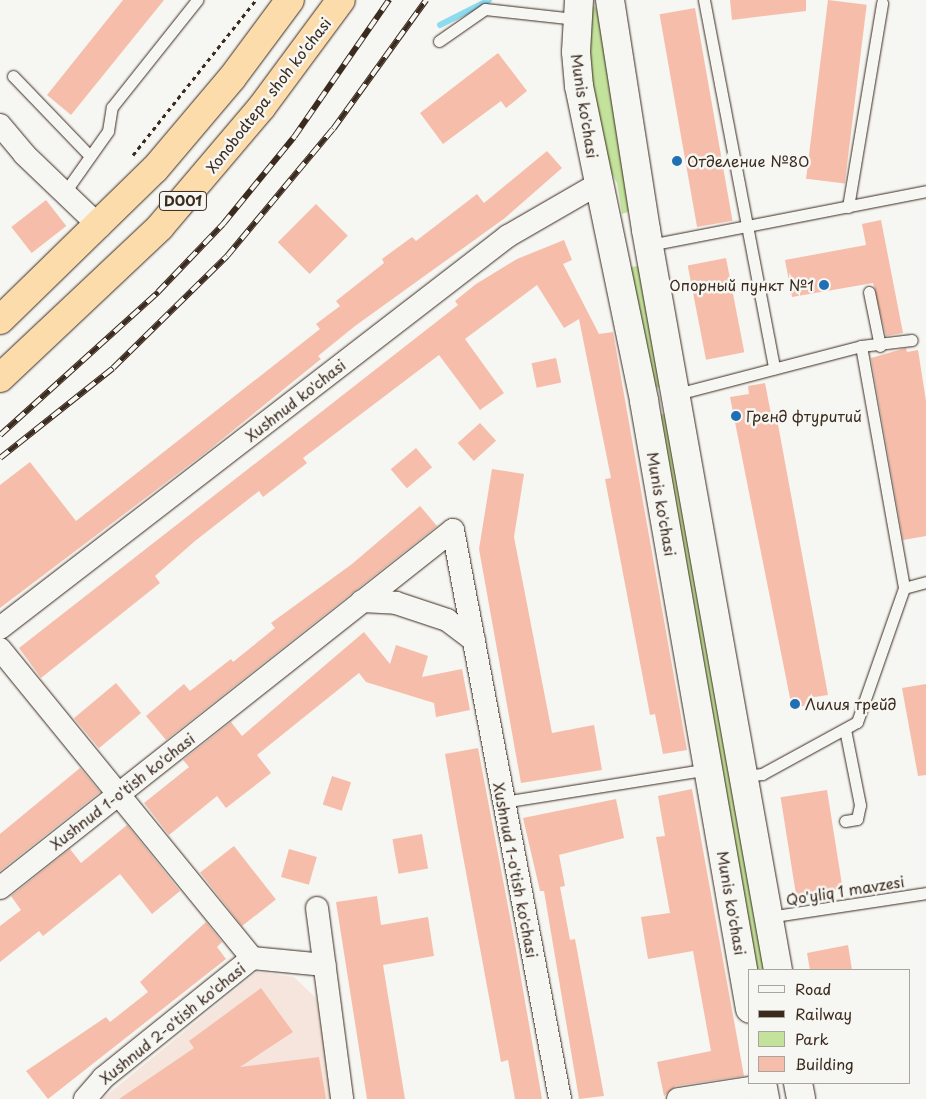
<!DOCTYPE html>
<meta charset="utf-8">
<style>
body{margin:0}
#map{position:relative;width:926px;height:1099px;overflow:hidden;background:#f6f6f2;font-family:"Playpen Sans",sans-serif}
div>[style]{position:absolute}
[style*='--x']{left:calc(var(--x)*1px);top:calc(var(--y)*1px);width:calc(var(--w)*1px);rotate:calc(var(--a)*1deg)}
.built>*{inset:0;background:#f6e5dc}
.green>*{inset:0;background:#c3e39c;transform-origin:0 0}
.stream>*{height:6px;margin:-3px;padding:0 3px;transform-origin:3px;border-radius:3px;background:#8edaee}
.building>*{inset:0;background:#f6beaa;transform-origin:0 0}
.path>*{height:3px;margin-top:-1.5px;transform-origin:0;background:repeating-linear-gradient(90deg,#3b2a1e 0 4px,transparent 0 8px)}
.roads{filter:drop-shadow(0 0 1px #3b2a1e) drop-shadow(0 0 1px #3b2a1e)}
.lane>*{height:11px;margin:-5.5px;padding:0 5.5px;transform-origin:5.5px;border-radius:5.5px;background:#f6f6f2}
.street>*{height:22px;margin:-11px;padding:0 11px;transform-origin:11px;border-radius:11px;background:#f6f6f2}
.secondary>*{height:28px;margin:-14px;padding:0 14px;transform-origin:14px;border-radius:14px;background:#f6f6f2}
.highway>*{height:28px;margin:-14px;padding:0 14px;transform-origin:14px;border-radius:14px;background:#fddcac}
.rail>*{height:5.5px;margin-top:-2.75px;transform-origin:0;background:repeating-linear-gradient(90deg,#f6f6f2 0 11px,#3b2a1e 0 22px);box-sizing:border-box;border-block:1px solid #3b2a1e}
.dots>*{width:14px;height:14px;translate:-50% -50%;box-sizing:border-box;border:2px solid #f6f6f2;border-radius:50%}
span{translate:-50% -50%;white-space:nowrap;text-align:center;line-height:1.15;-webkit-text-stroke:5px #f6f6f2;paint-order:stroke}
.shield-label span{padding:1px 4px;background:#f6f6f2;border:1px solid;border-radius:4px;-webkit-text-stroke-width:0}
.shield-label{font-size:14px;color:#3b2a1e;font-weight:700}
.street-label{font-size:15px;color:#3b2a1e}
.poi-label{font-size:15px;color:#3b2a1e}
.left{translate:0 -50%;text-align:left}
.right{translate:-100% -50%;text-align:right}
.legend{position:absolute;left:748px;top:969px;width:162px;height:115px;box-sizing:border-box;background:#f6f6f2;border:1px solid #aba49d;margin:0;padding:6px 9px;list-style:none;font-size:15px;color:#3b2a1e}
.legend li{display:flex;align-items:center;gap:10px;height:25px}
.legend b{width:25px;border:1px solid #aba49d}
</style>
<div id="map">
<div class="built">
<div style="clip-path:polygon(257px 972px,294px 977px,316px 998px,334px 1099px,102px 1099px)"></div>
</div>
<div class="green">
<div style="clip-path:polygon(594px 6px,601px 13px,634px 210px,622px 214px,617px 183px,604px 159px,584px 50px,587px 13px)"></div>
<div style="left:643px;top:265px;width:123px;height:13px;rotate:80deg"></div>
<div style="left:669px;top:413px;width:566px;height:13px;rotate:80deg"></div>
</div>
<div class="stream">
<div style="--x:440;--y:25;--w:55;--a:-27"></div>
</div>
<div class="building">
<div style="clip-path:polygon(123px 0,164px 0,71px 115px,47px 95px)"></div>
<div style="clip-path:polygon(730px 0,806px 0,806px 11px,732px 20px)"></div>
<div style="left:828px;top:0;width:39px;height:180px;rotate:7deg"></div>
<div style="left:695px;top:8px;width:216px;height:36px;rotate:80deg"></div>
<div style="clip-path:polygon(498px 53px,527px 91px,506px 108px,501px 101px,443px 144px,420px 113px)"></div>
<div style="clip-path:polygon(547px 151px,562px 168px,505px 218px,355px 326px,318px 356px,321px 359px,205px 453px,0 608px,0 485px,30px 462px,76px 521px,320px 329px,316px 324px,340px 306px,336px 301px,384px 263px,382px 259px,412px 237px,416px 241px,477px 194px,484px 203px)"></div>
<div style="left:46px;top:200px;width:33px;height:44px;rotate:52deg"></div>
<div style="left:316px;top:204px;width:45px;height:54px;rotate:45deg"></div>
<div style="clip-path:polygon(881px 220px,903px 333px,886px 336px,873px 283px,792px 297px,785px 260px,866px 245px,862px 224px)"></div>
<div style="clip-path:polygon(564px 240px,572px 260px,563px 264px,599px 334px,613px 332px,687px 750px,663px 754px,655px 714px,650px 715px,605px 479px,611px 478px,579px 319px,564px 328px,537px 285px,465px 339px,504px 393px,480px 410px,439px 355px,303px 458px,307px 463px,263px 497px,259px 491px,195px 541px,155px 576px,160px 583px,41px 678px,19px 648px,458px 305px,455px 301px,476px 284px,517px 259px)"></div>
<div style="left:726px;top:258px;width:96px;height:39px;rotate:79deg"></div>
<div style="clip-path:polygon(906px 348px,907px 352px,918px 350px,926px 401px,926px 536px,903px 540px,871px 358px)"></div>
<div style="left:556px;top:358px;width:25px;height:25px;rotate:78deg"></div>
<div style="clip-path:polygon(765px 383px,772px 419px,777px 419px,828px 695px,808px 698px,809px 705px,792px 708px,730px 397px,749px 394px,748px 386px)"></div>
<div style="left:480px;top:423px;width:24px;height:30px;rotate:48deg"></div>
<div style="left:416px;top:448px;width:25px;height:33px;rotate:50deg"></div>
<div style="clip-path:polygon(492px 469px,524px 474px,514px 537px,552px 733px,594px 725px,602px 770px,521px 783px,479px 549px)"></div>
<div style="clip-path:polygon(420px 506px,437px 526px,166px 740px,146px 716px,184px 684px,190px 691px,231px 659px,233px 662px,275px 628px,271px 623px,352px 564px)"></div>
<div style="clip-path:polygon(364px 632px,390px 664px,396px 645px,428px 656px,422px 677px,462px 669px,470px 710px,436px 717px,434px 703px,366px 682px,359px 673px,257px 755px,271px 773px,226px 808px,217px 796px,169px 835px,144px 803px,189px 767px,183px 760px,231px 722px,242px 736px)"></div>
<div style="left:116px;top:683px;width:39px;height:55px;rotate:50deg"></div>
<div style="clip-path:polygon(926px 684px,926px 775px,918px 776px,902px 688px)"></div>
<div style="clip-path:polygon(478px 748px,514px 938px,542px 1099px,515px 1099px,508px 1060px,501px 1062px,458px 829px,445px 754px)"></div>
<div style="clip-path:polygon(80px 768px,100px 792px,0 871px,0 834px)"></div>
<div style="left:332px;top:776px;width:20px;height:30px;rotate:18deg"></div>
<div style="clip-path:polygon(692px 789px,744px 1076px,676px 1086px,664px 1096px,657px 1062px,711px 1051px,693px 951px,648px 959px,641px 917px,670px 913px,656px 837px,665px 836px,658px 796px)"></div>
<div style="left:827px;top:790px;width:100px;height:47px;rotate:81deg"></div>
<div style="clip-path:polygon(616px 799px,624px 838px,559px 855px,565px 886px,560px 887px,570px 940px,575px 939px,604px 1096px,579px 1099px,544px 891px,540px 891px,523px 818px)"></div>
<div style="clip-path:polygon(127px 825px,180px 891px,152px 914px,120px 874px,43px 936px,39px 931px,0 962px,0 926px,21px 910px,11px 896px,70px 849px,81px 863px)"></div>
<div style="left:422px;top:834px;width:35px;height:30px;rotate:80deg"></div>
<div style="left:234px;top:846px;width:68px;height:43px;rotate:52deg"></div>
<div style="left:289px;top:849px;width:29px;height:29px;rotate:16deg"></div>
<div style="clip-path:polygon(377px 896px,381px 925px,428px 917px,434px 956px,383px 965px,405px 1099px,367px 1099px,336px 902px)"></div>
<div style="clip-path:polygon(206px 922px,222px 942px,217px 947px,226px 959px,48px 1099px,26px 1071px,106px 1017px,110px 1022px,148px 992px,140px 982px)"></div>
<div style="clip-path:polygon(848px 945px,852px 970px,810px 970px,807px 953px)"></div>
<div style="clip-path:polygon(261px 988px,293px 1032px,240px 1067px,319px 1057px,326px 1099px,119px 1099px,194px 1048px,189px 1041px)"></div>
</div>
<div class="path">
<div style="--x:133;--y:155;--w:198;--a:-51.6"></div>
</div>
<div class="roads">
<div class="lane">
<div style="--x:704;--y:0;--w:375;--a:79.2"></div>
<div style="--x:439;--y:41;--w:56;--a:-34.8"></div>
<div style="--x:485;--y:9;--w:92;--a:6.3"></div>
<div style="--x:13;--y:76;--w:111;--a:46.1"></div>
<div style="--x:65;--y:192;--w:75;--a:-54.8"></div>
<div style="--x:108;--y:131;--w:24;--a:-81"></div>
<div style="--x:112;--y:107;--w:137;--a:-51.5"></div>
<div style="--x:848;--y:207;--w:207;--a:-80.5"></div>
<div style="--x:649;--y:245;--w:282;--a:-11"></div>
<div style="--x:869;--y:292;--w:55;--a:78.5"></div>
<div style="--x:861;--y:346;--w:51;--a:-6.7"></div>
<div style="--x:677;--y:394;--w:190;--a:-14.6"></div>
<div style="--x:861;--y:346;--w:246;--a:79.9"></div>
<div style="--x:904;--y:588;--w:142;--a:109.3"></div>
<div style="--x:857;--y:722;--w:108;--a:151.3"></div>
<div style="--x:762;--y:774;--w:18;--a:174"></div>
<div style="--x:904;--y:588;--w:23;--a:-15"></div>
<div style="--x:503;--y:802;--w:208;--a:-9.1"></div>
<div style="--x:845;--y:821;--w:12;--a:-9"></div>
<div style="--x:857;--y:819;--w:14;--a:-78"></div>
<div style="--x:860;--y:805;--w:77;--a:-101.2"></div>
<div style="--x:768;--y:917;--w:160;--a:-8.6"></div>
</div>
<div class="street">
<div style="--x:0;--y:125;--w:38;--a:50"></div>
<div style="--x:24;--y:154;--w:105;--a:43.8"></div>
<div style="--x:362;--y:601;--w:34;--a:3"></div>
<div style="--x:396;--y:603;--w:54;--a:18.4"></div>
<div style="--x:447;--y:620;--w:34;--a:37"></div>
<div style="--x:0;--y:628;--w:642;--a:-37.66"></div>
<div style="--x:508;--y:236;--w:104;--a:-30"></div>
<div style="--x:0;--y:649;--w:399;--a:50.8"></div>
<div style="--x:0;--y:888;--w:577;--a:-38.32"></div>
<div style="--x:453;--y:530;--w:579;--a:79.35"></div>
<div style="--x:317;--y:908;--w:193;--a:82.5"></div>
<div style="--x:85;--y:1099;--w:28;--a:-49"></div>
<div style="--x:103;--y:1078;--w:191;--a:-38.8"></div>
<div style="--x:252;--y:958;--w:73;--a:5.5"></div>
<div style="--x:678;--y:1099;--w:86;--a:-8.7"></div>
</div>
<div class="secondary">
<div style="--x:579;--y:0;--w:52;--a:93.3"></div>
<div style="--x:576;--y:52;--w:34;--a:85"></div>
<div style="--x:579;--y:86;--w:322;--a:78.3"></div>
<div style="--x:644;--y:401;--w:617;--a:80.11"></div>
<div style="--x:610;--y:0;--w:233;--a:81.1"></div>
<div style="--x:646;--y:230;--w:752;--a:79.89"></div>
<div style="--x:762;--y:1083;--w:16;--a:79"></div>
<div style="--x:798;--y:1083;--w:16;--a:79"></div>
</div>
<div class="highway">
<div style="--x:0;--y:320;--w:216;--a:-44.3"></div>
<div style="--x:155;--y:169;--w:119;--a:-49.8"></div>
<div style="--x:232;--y:78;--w:97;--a:-53.4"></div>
<div style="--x:0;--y:378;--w:220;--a:-43.3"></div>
<div style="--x:160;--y:227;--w:156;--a:-49.7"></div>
<div style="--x:261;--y:108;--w:134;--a:-53.5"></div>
</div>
</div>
<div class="rail">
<div style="--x:0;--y:435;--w:213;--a:-42.1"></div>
<div style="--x:158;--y:292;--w:94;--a:-46.3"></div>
<div style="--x:223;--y:224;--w:112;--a:-50.8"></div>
<div style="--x:294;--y:137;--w:167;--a:-55.3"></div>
<div style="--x:0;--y:458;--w:144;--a:-38.5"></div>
<div style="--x:113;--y:368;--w:160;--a:-44.5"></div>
<div style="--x:227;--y:256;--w:165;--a:-50.2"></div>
<div style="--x:333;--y:129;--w:159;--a:-54.2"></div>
</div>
<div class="dots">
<div style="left:677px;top:161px;background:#1f6fb2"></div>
<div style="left:824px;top:285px;background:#1f6fb2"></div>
<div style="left:736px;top:416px;background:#1f6fb2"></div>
<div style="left:795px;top:704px;background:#1f6fb2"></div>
</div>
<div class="shield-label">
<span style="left:183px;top:201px">D001</span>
</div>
<div class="street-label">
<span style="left:268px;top:95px;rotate:-52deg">Xonobodtepa shoh ko'chasi</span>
<span style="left:585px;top:106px;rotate:81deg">Munis ko'chasi</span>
<span style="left:295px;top:400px;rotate:-38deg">Xushnud ko'chasi</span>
<span style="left:662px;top:504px;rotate:80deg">Munis ko'chasi</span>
<span style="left:122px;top:791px;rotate:-38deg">Xushnud 1-o'tish ko'chasi</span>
<span style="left:516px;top:870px;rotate:79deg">Xushnud 1-o'tish ko'chasi</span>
<span style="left:845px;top:890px;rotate:-9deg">Qo'yliq 1 mavzesi</span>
<span style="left:732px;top:903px;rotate:80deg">Munis ko'chasi</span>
<span style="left:172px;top:1023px;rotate:-39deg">Xushnud 2-o'tish ko'chasi</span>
</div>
<div class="poi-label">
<span class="left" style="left:687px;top:161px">Отделение №80</span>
<span class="right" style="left:814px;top:285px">Опорный пункт №1</span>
<span class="left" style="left:746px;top:416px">Гренд фтуритий</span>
<span class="left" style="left:805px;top:704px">Лилия трейд</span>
</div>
<ul class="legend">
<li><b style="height:6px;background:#f6f6f2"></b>Road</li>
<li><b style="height:6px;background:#3b2a1e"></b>Railway</li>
<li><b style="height:14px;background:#c3e39c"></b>Park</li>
<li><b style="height:14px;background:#f6beaa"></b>Building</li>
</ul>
</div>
